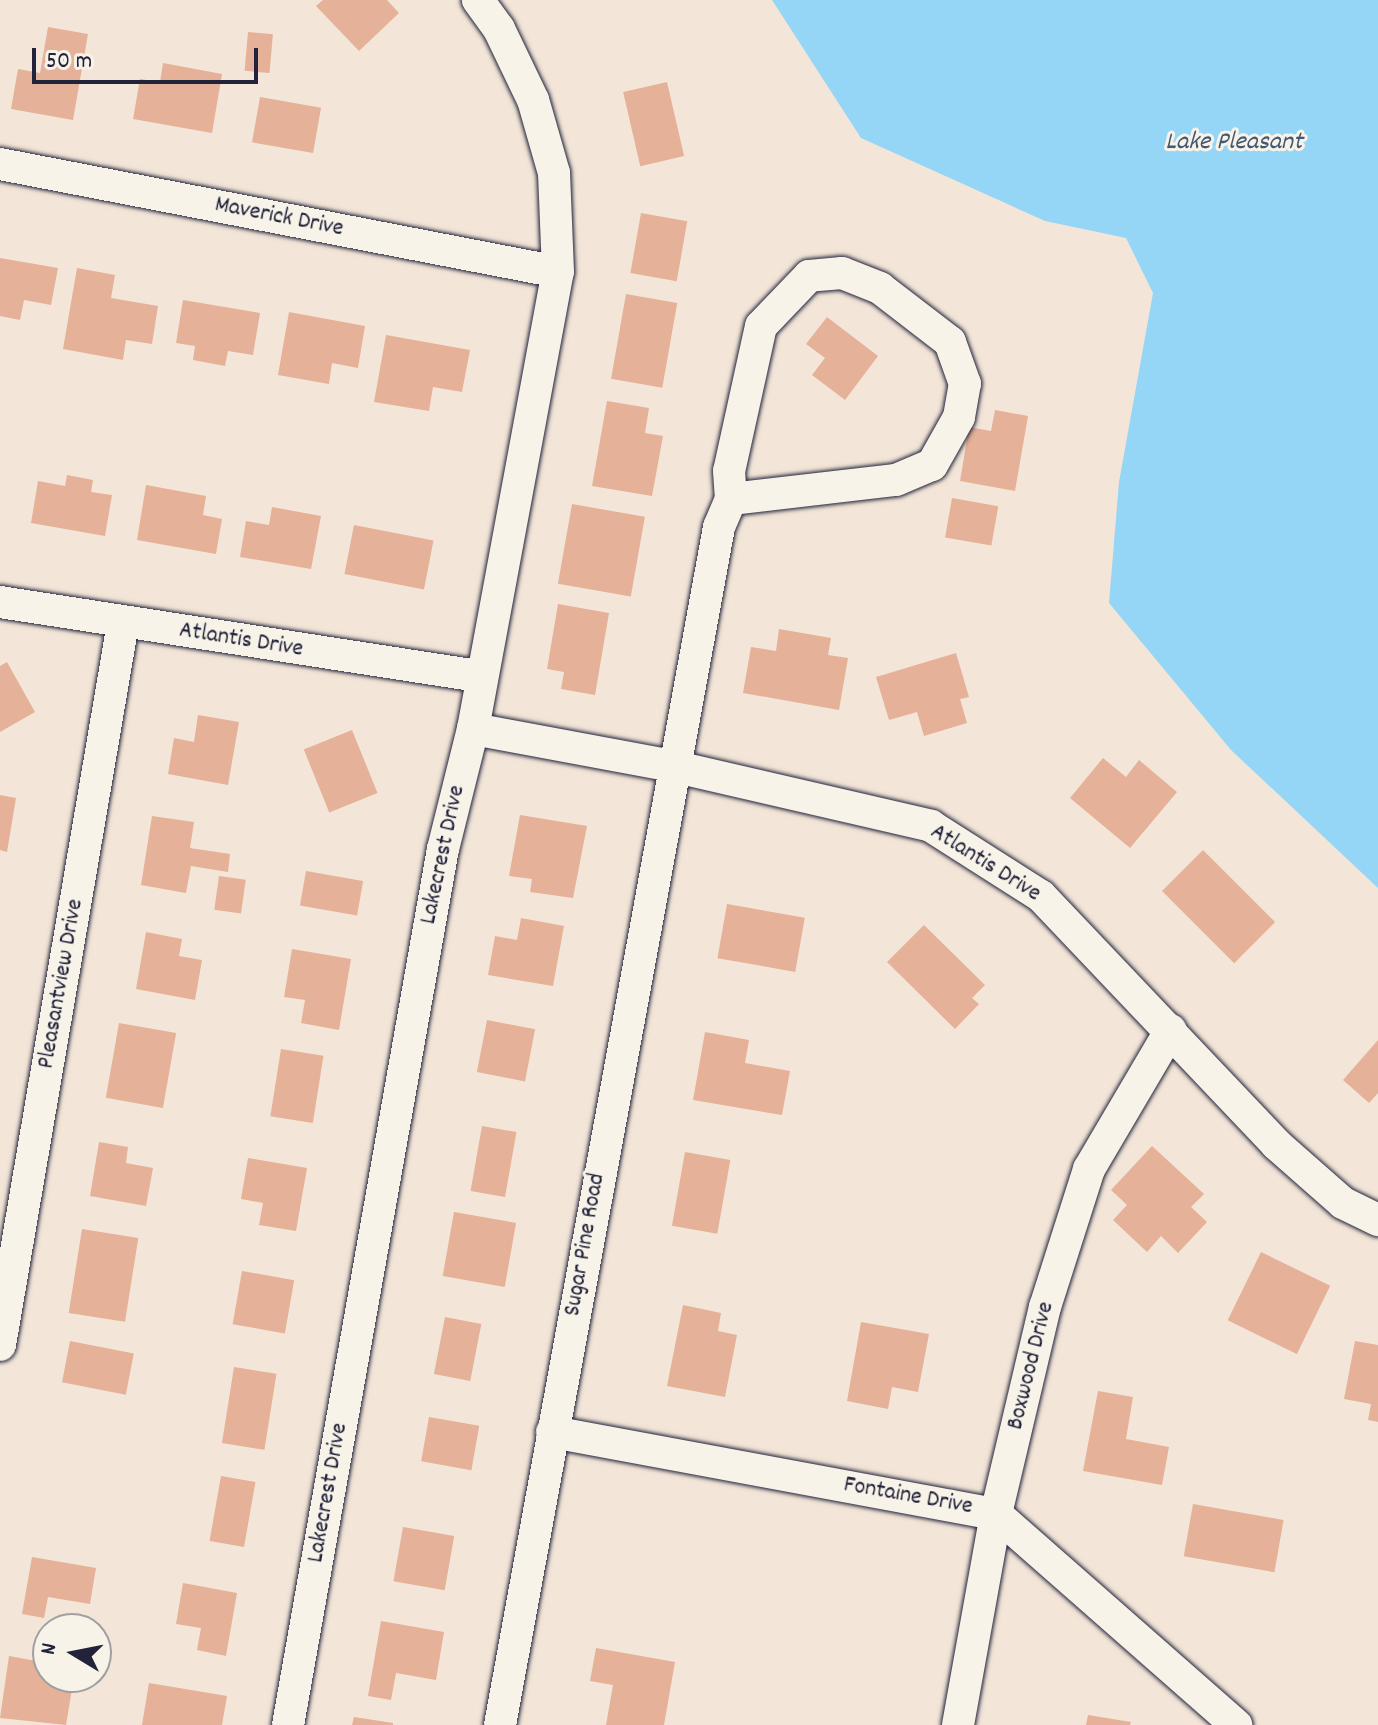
<!DOCTYPE html>
<style>
body{margin:0}
#map{position:relative;width:1378px;height:1725px;overflow:hidden;background:#f3e6d8;font-family:Dekko,sans-serif}
div>[style]{position:absolute}
[style*='--x']{left:calc(var(--x)*1px);top:calc(var(--y)*1px);width:calc(var(--w)*1px);rotate:calc(var(--a)*1deg)}
.water>*{inset:0;background:#95d6f6}
.building>*{inset:0;background:#e5b198;transform-origin:0 0}
.roads{filter:drop-shadow(0 0 2px #22223b) drop-shadow(0 0 2px #22223b)}
.minor>*{height:32px;margin:-16px;padding:0 16px;transform-origin:16px;border-radius:16px;background:#f7f3e8}
span{translate:-50% -50%;white-space:nowrap;text-align:center;line-height:1.15;-webkit-text-stroke:6px #f7f3e8;paint-order:stroke}
.street-label{font-size:24px;color:#22223b}
.water-label{font-size:26px;color:#445873;font-style:italic}
.north{position:absolute;left:32px;top:1613px;width:80px;height:80px;box-sizing:border-box;background:#f7f3e8;border:2px solid #a29fa3;border-radius:50%;rotate:280deg;font-size:22px;font-weight:700;line-height:32px;text-align:center;color:#22223b}
.north::after{content:'';display:block;margin:auto;width:28px;height:36px;background:#22223b;clip-path:polygon(50% 0,100% 100%,50% 72%,0 100%)}
.scale{position:absolute;left:32px;top:48px;width:226px;height:36px;box-sizing:border-box;border:4px solid #22223b;border-top:0;padding-left:10px;font-size:24px;line-height:28px;white-space:nowrap;color:#22223b;-webkit-text-stroke:6px #f7f3e8;paint-order:stroke}
</style>
<div id="map">
<div class="water">
<div style="clip-path:polygon(772px 0,1378px 0,1378px 888px,1231px 750px,1109px 603px,1119px 482px,1153px 293px,1126px 238px,1045px 221px,861px 138px)"></div>
</div>
<div class="building">
<div style="clip-path:polygon(323px 0,387px 0,399px 13px,359px 51px,316px 6px)"></div>
<div style="clip-path:polygon(48px 27px,88px 34px,73px 120px,11px 109px,18px 69px,40px 73px)"></div>
<div style="left:248px;top:32px;width:25px;height:39px;rotate:5deg"></div>
<div style="clip-path:polygon(163px 63px,222px 74px,212px 133px,133px 119px,140px 79px,160px 82px)"></div>
<div style="left:667px;top:82px;width:76px;height:45px;rotate:77deg"></div>
<div style="left:260px;top:97px;width:62px;height:46px;rotate:10deg"></div>
<div style="left:641px;top:213px;width:47px;height:61px;rotate:10deg"></div>
<div style="clip-path:polygon(0 258px,58px 268px,51px 305px,24px 300px,20px 320px,0 316px)"></div>
<div style="clip-path:polygon(77px 268px,115px 275px,111px 298px,158px 306px,152px 344px,126px 340px,123px 360px,63px 349px)"></div>
<div style="left:626px;top:294px;width:52px;height:86px;rotate:10deg"></div>
<div style="clip-path:polygon(183px 300px,260px 313px,253px 355px,228px 351px,225px 366px,193px 360px,195px 346px,176px 343px)"></div>
<div style="clip-path:polygon(289px 312px,365px 326px,358px 368px,332px 363px,329px 384px,278px 375px)"></div>
<div style="clip-path:polygon(827px 317px,878px 356px,845px 400px,812px 375px,825px 358px,806px 344px)"></div>
<div style="clip-path:polygon(386px 335px,470px 350px,462px 392px,433px 387px,429px 411px,374px 402px)"></div>
<div style="clip-path:polygon(607px 401px,649px 408px,645px 433px,663px 436px,652px 496px,592px 486px)"></div>
<div style="clip-path:polygon(995px 410px,1028px 416px,1015px 491px,960px 481px,969px 427px,991px 431px)"></div>
<div style="clip-path:polygon(67px 475px,93px 480px,91px 492px,112px 495px,105px 536px,31px 523px,38px 481px,65px 486px)"></div>
<div style="clip-path:polygon(146px 485px,206px 496px,203px 515px,222px 519px,216px 554px,137px 540px)"></div>
<div style="left:952px;top:498px;width:47px;height:40px;rotate:10deg"></div>
<div style="left:572px;top:504px;width:74px;height:81px;rotate:10deg"></div>
<div style="clip-path:polygon(272px 507px,321px 516px,311px 569px,240px 557px,246px 521px,269px 525px)"></div>
<div style="left:354px;top:525px;width:81px;height:50px;rotate:11deg"></div>
<div style="clip-path:polygon(558px 604px,609px 613px,595px 695px,561px 689px,564px 672px,547px 669px)"></div>
<div style="clip-path:polygon(779px 629px,831px 638px,828px 655px,848px 658px,839px 710px,743px 693px,751px 647px,776px 651px)"></div>
<div style="clip-path:polygon(956px 653px,969px 697px,960px 699px,967px 723px,924px 736px,917px 712px,889px 720px,876px 677px)"></div>
<div style="clip-path:polygon(7px 662px,35px 712px,0 732px,0 666px)"></div>
<div style="clip-path:polygon(198px 715px,239px 722px,228px 785px,168px 774px,174px 738px,194px 742px)"></div>
<div style="left:352px;top:730px;width:68px;height:52px;rotate:68deg"></div>
<div style="clip-path:polygon(1103px 758px,1126px 777px,1139px 760px,1177px 792px,1130px 848px,1070px 798px)"></div>
<div style="clip-path:polygon(0 795px,16px 798px,7px 852px,0 850px)"></div>
<div style="clip-path:polygon(520px 815px,587px 826px,573px 898px,530px 892px,532px 879px,509px 876px)"></div>
<div style="clip-path:polygon(152px 816px,194px 822px,190px 848px,230px 854px,228px 872px,191px 866px,186px 893px,141px 885px)"></div>
<div style="left:1203px;top:850px;width:102px;height:58px;rotate:45deg"></div>
<div style="left:306px;top:871px;width:58px;height:35px;rotate:10deg"></div>
<div style="left:219px;top:876px;width:27px;height:34px;rotate:8deg"></div>
<div style="left:727px;top:904px;width:79px;height:55px;rotate:10deg"></div>
<div style="clip-path:polygon(521px 918px,564px 926px,553px 986px,488px 975px,495px 936px,517px 940px)"></div>
<div style="clip-path:polygon(924px 925px,985px 985px,972px 998px,979px 1004px,955px 1029px,887px 962px)"></div>
<div style="clip-path:polygon(146px 932px,182px 939px,179px 956px,202px 960px,195px 1000px,136px 989px)"></div>
<div style="clip-path:polygon(292px 949px,351px 959px,339px 1030px,301px 1023px,305px 1000px,284px 997px)"></div>
<div style="left:487px;top:1020px;width:49px;height:53px;rotate:11deg"></div>
<div style="left:119px;top:1023px;width:58px;height:76px;rotate:10deg"></div>
<div style="clip-path:polygon(705px 1032px,749px 1040px,745px 1063px,790px 1071px,782px 1115px,693px 1100px)"></div>
<div style="clip-path:polygon(1378px 1040px,1378px 1093px,1369px 1103px,1343px 1080px)"></div>
<div style="left:281px;top:1049px;width:43px;height:68px;rotate:9deg"></div>
<div style="left:482px;top:1126px;width:35px;height:66px;rotate:10deg"></div>
<div style="clip-path:polygon(99px 1142px,128px 1147px,126px 1163px,153px 1168px,146px 1206px,90px 1196px)"></div>
<div style="clip-path:polygon(1152px 1146px,1204px 1194px,1191px 1207px,1207px 1222px,1178px 1253px,1161px 1236px,1147px 1252px,1113px 1220px,1127px 1205px,1111px 1190px)"></div>
<div style="left:685px;top:1152px;width:46px;height:75px;rotate:10deg"></div>
<div style="clip-path:polygon(248px 1158px,307px 1168px,296px 1231px,259px 1225px,263px 1203px,241px 1199px)"></div>
<div style="left:454px;top:1212px;width:63px;height:65px;rotate:10deg"></div>
<div style="left:82px;top:1229px;width:57px;height:85px;rotate:9deg"></div>
<div style="left:1261px;top:1252px;width:77px;height:76px;rotate:26deg"></div>
<div style="left:242px;top:1271px;width:53px;height:54px;rotate:10deg"></div>
<div style="clip-path:polygon(683px 1305px,721px 1313px,718px 1331px,737px 1335px,725px 1397px,667px 1386px)"></div>
<div style="left:445px;top:1317px;width:37px;height:58px;rotate:11deg"></div>
<div style="clip-path:polygon(861px 1322px,929px 1334px,918px 1392px,892px 1387px,888px 1409px,847px 1401px)"></div>
<div style="left:70px;top:1341px;width:65px;height:42px;rotate:11deg"></div>
<div style="clip-path:polygon(1355px 1341px,1378px 1345px,1378px 1422px,1368px 1420px,1371px 1404px,1344px 1399px)"></div>
<div style="left:234px;top:1367px;width:43px;height:77px;rotate:9deg"></div>
<div style="clip-path:polygon(1098px 1391px,1133px 1397px,1126px 1439px,1169px 1447px,1162px 1485px,1083px 1471px)"></div>
<div style="left:429px;top:1417px;width:51px;height:45px;rotate:10deg"></div>
<div style="left:221px;top:1476px;width:35px;height:66px;rotate:10deg"></div>
<div style="left:1193px;top:1504px;width:92px;height:53px;rotate:10deg"></div>
<div style="left:403px;top:1527px;width:52px;height:55px;rotate:10deg"></div>
<div style="clip-path:polygon(32px 1557px,96px 1568px,90px 1604px,48px 1597px,44px 1618px,22px 1614px)"></div>
<div style="clip-path:polygon(183px 1583px,237px 1593px,226px 1656px,197px 1650px,201px 1628px,176px 1624px)"></div>
<div style="clip-path:polygon(381px 1621px,444px 1632px,436px 1680px,396px 1673px,391px 1700px,368px 1696px)"></div>
<div style="clip-path:polygon(596px 1648px,675px 1662px,664px 1725px,606px 1725px,613px 1685px,590px 1681px)"></div>
<div style="clip-path:polygon(9px 1656px,48px 1663px,48px 1677px,74px 1677px,66px 1725px,0 1718px)"></div>
<div style="clip-path:polygon(149px 1683px,227px 1696px,222px 1725px,142px 1725px)"></div>
<div style="clip-path:polygon(1088px 1715px,1131px 1722px,1130px 1725px,1086px 1725px)"></div>
<div style="clip-path:polygon(354px 1717px,393px 1723px,393px 1725px,352px 1725px)"></div>
</div>
<div class="roads">
<div class="minor">
<div style="--x:0;--y:164;--w:568;--a:10.95"></div>
<div style="--x:0;--y:602;--w:488;--a:8.8"></div>
<div style="--x:473;--y:729;--w:202;--a:10.5"></div>
<div style="--x:672;--y:766;--w:266;--a:13"></div>
<div style="--x:931;--y:826;--w:130;--a:32.5"></div>
<div style="--x:1041;--y:896;--w:342;--a:46.5"></div>
<div style="--x:1276;--y:1144;--w:89;--a:41.4"></div>
<div style="--x:1343;--y:1203;--w:39;--a:26"></div>
<div style="--x:0;--y:1345;--w:732;--a:-80.33"></div>
<div style="--x:552;--y:1432;--w:452;--a:10.5"></div>
<div style="--x:996;--y:1514;--w:320;--a:41.3"></div>
<div style="--x:288;--y:1725;--w:890;--a:-79.97"></div>
<div style="--x:443;--y:849;--w:124;--a:-76"></div>
<div style="--x:473;--y:729;--w:465;--a:-79.5"></div>
<div style="--x:558;--y:272;--w:99;--a:-92.3"></div>
<div style="--x:554;--y:173;--w:76;--a:-106"></div>
<div style="--x:533;--y:100;--w:79;--a:-115.6"></div>
<div style="--x:499;--y:29;--w:36;--a:-126"></div>
<div style="--x:500;--y:1725;--w:1218;--a:-79.64"></div>
<div style="--x:719;--y:527;--w:30;--a:-67"></div>
<div style="--x:731;--y:499;--w:166;--a:-6.6"></div>
<div style="--x:896;--y:480;--w:39;--a:-23"></div>
<div style="--x:932;--y:465;--w:55;--a:-60.6"></div>
<div style="--x:959;--y:417;--w:34;--a:-80"></div>
<div style="--x:965;--y:384;--w:45;--a:-109.7"></div>
<div style="--x:950;--y:342;--w:88;--a:-142.4"></div>
<div style="--x:880;--y:288;--w:41;--a:-158.5"></div>
<div style="--x:842;--y:273;--w:33;--a:175"></div>
<div style="--x:809;--y:276;--w:69;--a:133.8"></div>
<div style="--x:761;--y:326;--w:148;--a:102.4"></div>
<div style="--x:729;--y:471;--w:28;--a:86"></div>
<div style="--x:958;--y:1725;--w:214;--a:-79.8"></div>
<div style="--x:996;--y:1514;--w:213;--a:-76.7"></div>
<div style="--x:1045;--y:1307;--w:145;--a:-72.3"></div>
<div style="--x:1089;--y:1169;--w:161;--a:-59.5"></div>
</div>
</div>
<div class="street-label">
<span style="left:279px;top:218px;rotate:11deg">Maverick Drive</span>
<span style="left:241px;top:641px;rotate:9deg">Atlantis Drive</span>
<span style="left:444px;top:855px;rotate:-78deg">Lakecrest Drive</span>
<span style="left:985px;top:864px;rotate:32deg">Atlantis Drive</span>
<span style="left:62px;top:984px;rotate:-80deg">Pleasantview Drive</span>
<span style="left:586px;top:1245px;rotate:-80deg">Sugar Pine Road</span>
<span style="left:1032px;top:1366px;rotate:-76deg">Boxwood Drive</span>
<span style="left:329px;top:1493px;rotate:-80deg">Lakecrest Drive</span>
<span style="left:908px;top:1497px;rotate:10deg">Fontaine Drive</span>
</div>
<div class="water-label">
<span style="left:1234px;top:143px">Lake Pleasant</span>
</div>
<div class="north">N</div>
<div class="scale">50 m</div>
</div>
